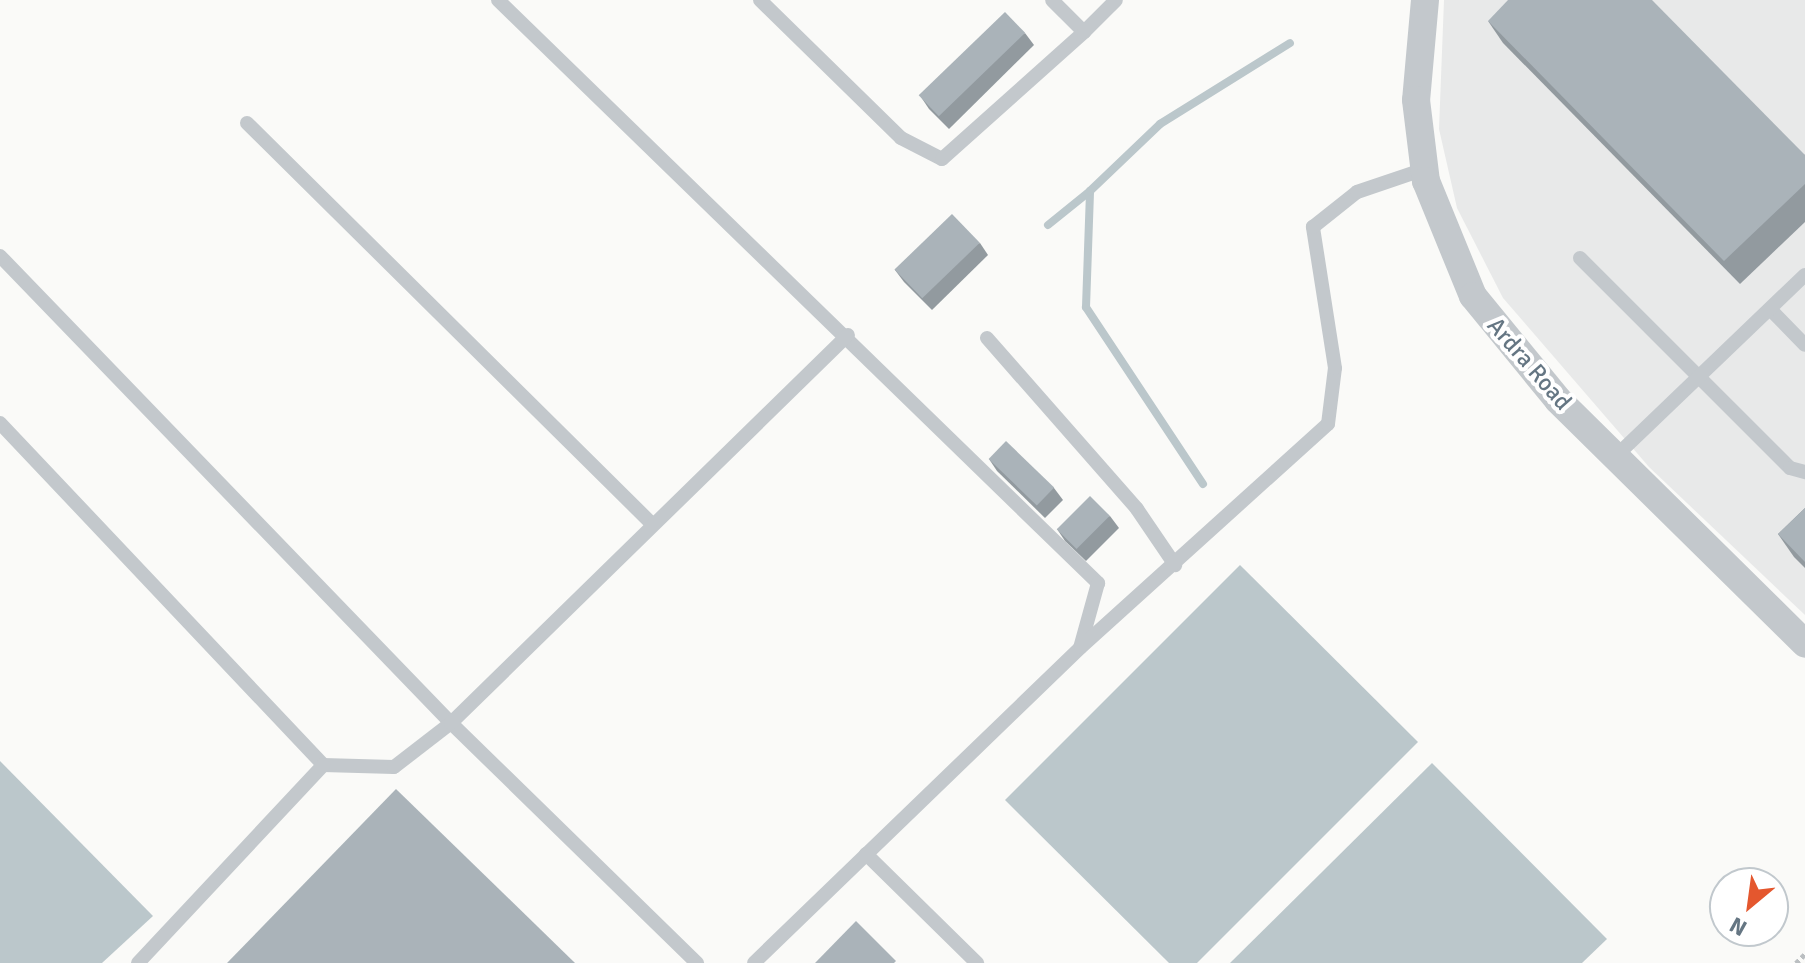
<!DOCTYPE html>
<style>
body{margin:0}
#map{position:relative;width:1805px;height:963px;overflow:hidden;background:#fafaf8;font-family:Signika,sans-serif}
div>[style]{position:absolute}
[style*='--x']{left:calc(var(--x)*1px);top:calc(var(--y)*1px);width:calc(var(--w)*1px);rotate:calc(var(--a)*1deg)}
.built>*{inset:0;background:#e8e9e9}
.water>*{inset:0;background:#bbc7cb}
.stream>*{height:8px;margin:-4px;padding:0 4px;transform-origin:4px;border-radius:4px;background:#bbc7cb}
.path>*{height:5px;margin-top:-2.5px;transform-origin:0;background:repeating-linear-gradient(90deg,#bbbfc2 0 4px,transparent 0 8px)}
.service>*{height:14px;margin:-7px;padding:0 7px;transform-origin:7px;border-radius:7px;background:#c3c8cc}
.minor>*{height:28px;margin:-14px;padding:0 14px;transform-origin:14px;border-radius:14px;background:#c3c8cc}
.wall>*{inset:0;background:#929a9f}
.building>*{inset:0;background:#aab3b9;transform-origin:0 0}
span{translate:-50% -50%;white-space:nowrap;text-align:center;line-height:1.15;-webkit-text-stroke:8px #fff;paint-order:stroke}
.street-label{font-size:24px;color:#657683}
.north{position:absolute;left:1709px;top:867px;width:80px;height:80px;box-sizing:border-box;background:#fff;border:2px solid #c1c8cd;border-radius:50%;rotate:209deg;font-size:22px;font-weight:700;line-height:32px;text-align:center;color:#657683}
.north::after{content:'';display:block;margin:auto;width:28px;height:36px;background:#e4572e;clip-path:polygon(50% 0,100% 100%,50% 72%,0 100%)}
</style>
<div id="map">
<div class="built">
<div style="clip-path:polygon(1444px 0,1805px 0,1805px 615px,1649px 467px,1503px 298px,1457px 208px,1439px 129px)"></div>
</div>
<div class="water">
<div style="clip-path:polygon(1240px 565px,1418px 742px,1197px 963px,1169px 963px,1005px 800px)"></div>
<div style="clip-path:polygon(0 761px,153px 916px,102px 963px,0 963px)"></div>
<div style="clip-path:polygon(1432px 763px,1607px 939px,1582px 963px,1230px 963px)"></div>
</div>
<div class="stream">
<div style="--x:1048;--y:225;--w:54;--a:-39"></div>
<div style="--x:1203;--y:484;--w:212;--a:-123.5"></div>
<div style="--x:1086;--y:307;--w:116;--a:-88"></div>
<div style="--x:1090;--y:191;--w:97;--a:-43.7"></div>
<div style="--x:1160;--y:124;--w:153;--a:-31.9"></div>
</div>
<div class="path">
<div style="--x:1796;--y:963;--w:13;--a:-45"></div>
</div>
<div class="service">
<div style="--x:498;--y:0;--w:837;--a:44.18"></div>
<div style="--x:1098;--y:583;--w:67;--a:105.5"></div>
<div style="--x:1080;--y:648;--w:453;--a:136"></div>
<div style="--x:760;--y:0;--w:197;--a:44.4"></div>
<div style="--x:901;--y:138;--w:46;--a:27.1"></div>
<div style="--x:942;--y:159;--w:191;--a:-41.8"></div>
<div style="--x:1084;--y:32;--w:45;--a:-135"></div>
<div style="--x:1084;--y:32;--w:45;--a:-45"></div>
<div style="--x:247;--y:123;--w:566;--a:44.71"></div>
<div style="--x:0;--y:256;--w:649;--a:46"></div>
<div style="--x:451;--y:723;--w:344;--a:44.3"></div>
<div style="--x:1580;--y:258;--w:297;--a:45"></div>
<div style="--x:1790;--y:468;--w:16;--a:15"></div>
<div style="--x:1770;--y:309;--w:50;--a:45.8"></div>
<div style="--x:987;--y:338;--w:227;--a:48.7"></div>
<div style="--x:1137;--y:509;--w:68;--a:55.8"></div>
<div style="--x:0;--y:423;--w:470;--a:46.6"></div>
<div style="--x:323;--y:765;--w:71;--a:1.6"></div>
<div style="--x:394;--y:767;--w:72;--a:-37.7"></div>
<div style="--x:451;--y:723;--w:555;--a:-44.34"></div>
<div style="--x:1615;--y:457;--w:263;--a:-43.8"></div>
<div style="--x:1081;--y:647;--w:333;--a:-42.1"></div>
<div style="--x:1328;--y:424;--w:56;--a:-82.9"></div>
<div style="--x:1335;--y:368;--w:143;--a:-98.9"></div>
<div style="--x:1313;--y:227;--w:56;--a:-38.5"></div>
<div style="--x:1357;--y:192;--w:72;--a:-18.7"></div>
<div style="--x:866;--y:854;--w:156;--a:44.5"></div>
<div style="--x:138;--y:963;--w:271;--a:-46.9"></div>
</div>
<div class="minor">
<div style="--x:1425;--y:0;--w:100;--a:95.1"></div>
<div style="--x:1416;--y:100;--w:82;--a:83"></div>
<div style="--x:1426;--y:181;--w:124;--a:67.8"></div>
<div style="--x:1473;--y:296;--w:134;--a:50.7"></div>
<div style="--x:1558;--y:400;--w:347;--a:44.6"></div>
</div>
<div class="wall">
<div style="clip-path:polygon(1488px 21px,1805px 155px,1805px 222px,1740px 284px,1503px 43px)"></div>
<div style="clip-path:polygon(1025px 33px,1034px 45px,949px 129px,929px 109px,921px 97px)"></div>
<div style="clip-path:polygon(980px 243px,988px 255px,932px 310px,904px 282px,895px 270px)"></div>
<div style="clip-path:polygon(989px 459px,1054px 488px,1063px 500px,1045px 518px,997px 471px)"></div>
<div style="clip-path:polygon(1805px 508px,1805px 568px,1794px 557px,1778px 534px)"></div>
<div style="clip-path:polygon(1110px 516px,1119px 528px,1086px 561px,1065px 541px,1057px 529px)"></div>
</div>
<div class="building">
<div style="clip-path:polygon(1508px 0,1652px 0,1805px 155px,1805px 184px,1724px 261px,1488px 21px)"></div>
<div style="left:1005px;top:12px;width:29px;height:120px;rotate:46deg"></div>
<div style="left:952px;top:214px;width:40px;height:80px;rotate:46deg"></div>
<div style="left:1006px;top:441px;width:67px;height:25px;rotate:44deg"></div>
<div style="left:1090px;top:496px;width:28px;height:47px;rotate:45deg"></div>
<div style="clip-path:polygon(1805px 508px,1805px 562px,1778px 534px)"></div>
<div style="clip-path:polygon(396px 789px,575px 963px,227px 963px)"></div>
<div style="clip-path:polygon(856px 921px,896px 961px,894px 963px,815px 963px)"></div>
</div>
<div class="street-label">
<span style="left:1529px;top:364px;rotate:49deg">Ardra Road</span>
</div>
<div class="north">N</div>
</div>
